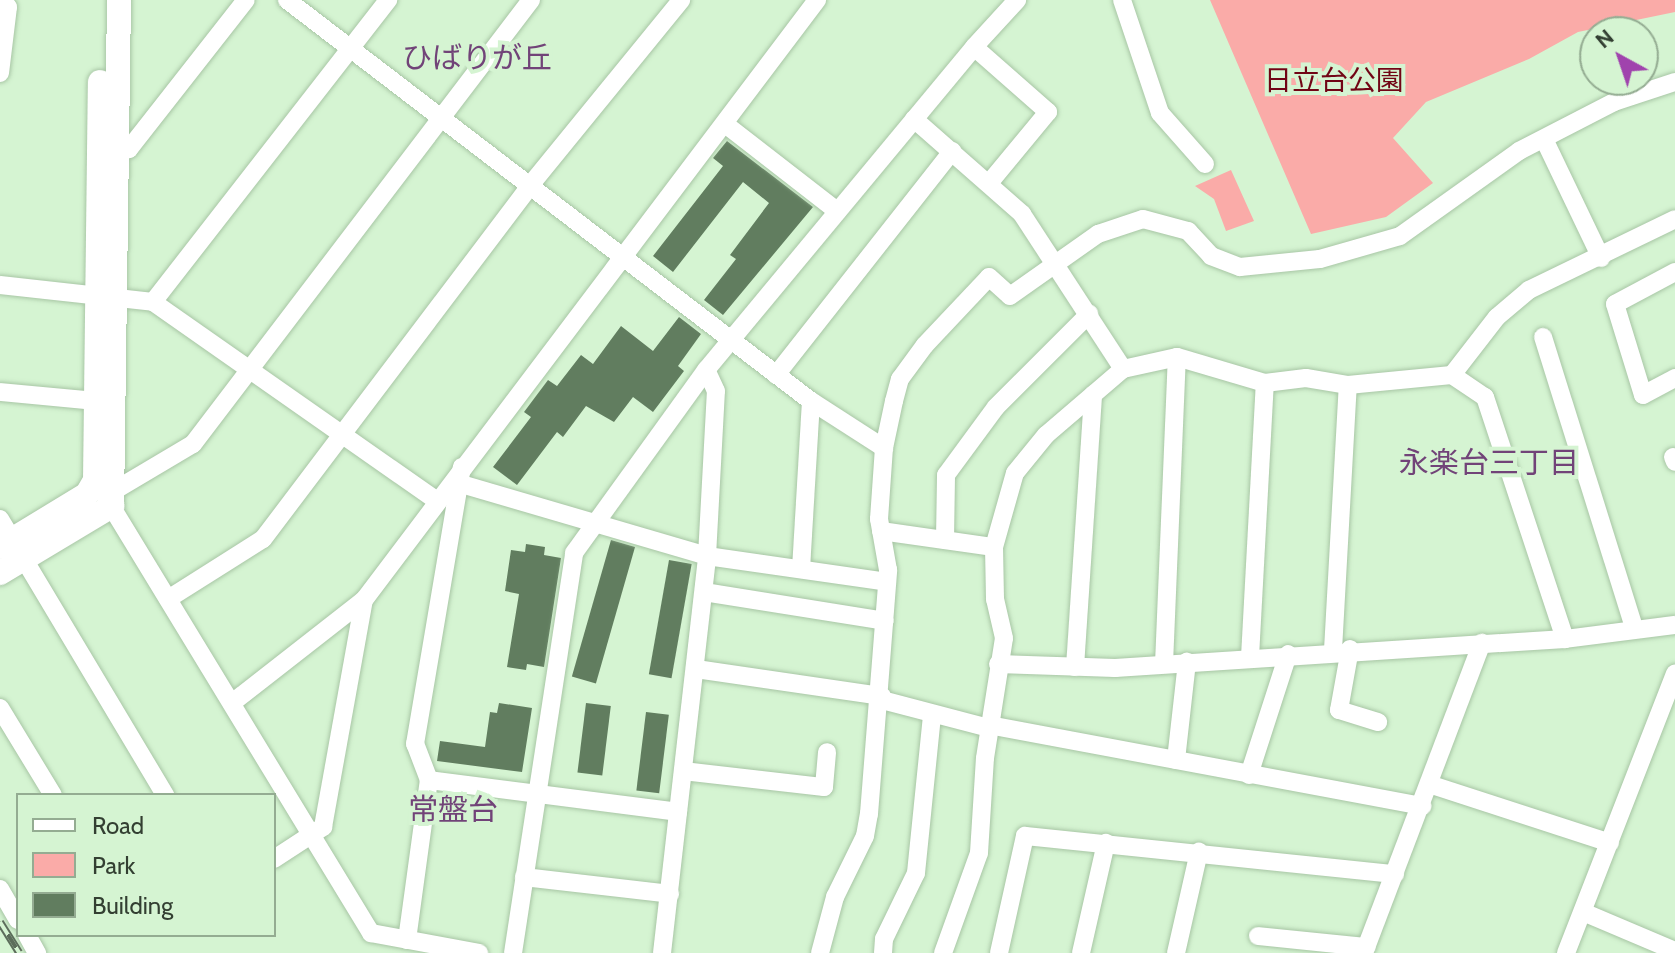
<!DOCTYPE html>
<meta charset="utf-8">
<style>
body{margin:0}
#map{position:relative;width:1675px;height:953px;overflow:hidden;background:#d5f4d2;font-family:Cabin,"Noto Sans JP",sans-serif}
div>[style]{position:absolute}
[style*='--x']{left:calc(var(--x)*1px);top:calc(var(--y)*1px);width:calc(var(--w)*1px);rotate:calc(var(--a)*1deg)}
.green>*{inset:0;background:#faaba8}
.building>*{inset:0;background:#617d5f;transform-origin:0 0}
.roads{filter:drop-shadow(0 0 2px #a8c6a5) drop-shadow(0 0 2px #a8c6a5)}
.street>*{height:18px;margin:-9px;padding:0 9px;transform-origin:9px;border-radius:9px;background:#fff}
.secondary>*{height:24px;margin:-12px;padding:0 12px;transform-origin:12px;border-radius:12px;background:#fff}
.rail>*{height:8px;margin-top:-4px;transform-origin:0;background:repeating-linear-gradient(90deg,#d5f4d2 0 15px,#5c6d5b 0 30px);box-sizing:border-box;border-block:2px solid #5c6d5b}
span{translate:-50% -50%;white-space:nowrap;text-align:center;line-height:1.15;-webkit-text-stroke:8px #d5f4d2;paint-order:stroke}
.park-label{font-size:28px;color:#710515}
.neighbourhood-label{font-size:30px;color:#714378}
.legend{position:absolute;left:16px;top:793px;width:260px;height:144px;box-sizing:border-box;background:#d5f4d2;border:2px solid #94ac92;margin:0;padding:10px 14px;list-style:none;font-size:24px;color:#333f32}
.legend li{display:flex;align-items:center;gap:16px;height:40px}
.legend b{width:40px;border:2px solid #94ac92}
.north{position:absolute;left:1579px;top:16px;width:80px;height:80px;box-sizing:border-box;background:#d5f4d2;border:2px solid #94ac92;border-radius:50%;rotate:320deg;font-size:22px;font-weight:700;line-height:32px;text-align:center;color:#333f32}
.north::after{content:'';display:block;margin:auto;width:28px;height:36px;background:#a043ad;clip-path:polygon(50% 0,100% 100%,50% 72%,0 100%)}
</style>
<div id="map">
<div class="green">
<div style="clip-path:polygon(1210px 0,1675px 0,1675px 12px,1578px 32px,1529px 59px,1426px 102px,1393px 138px,1433px 183px,1386px 217px,1311px 234px)"></div>
<div style="clip-path:polygon(1231px 170px,1254px 221px,1226px 231px,1214px 199px,1195px 186px)"></div>
</div>
<div class="building">
<div style="clip-path:polygon(727px 141px,813px 207px,723px 315px,704px 300px,736px 259px,730px 255px,769px 203px,743px 182px,673px 272px,653px 256px,723px 166px,713px 158px)"></div>
<div style="clip-path:polygon(679px 317px,701px 334px,678px 366px,684px 371px,653px 412px,633px 397px,614px 422px,586px 406px,563px 437px,557px 432px,517px 485px,493px 467px,531px 417px,524px 412px,548px 380px,557px 386px,581px 355px,593px 364px,621px 326px,653px 351px)"></div>
<div style="left:611px;top:540px;width:25px;height:142px;rotate:16deg"></div>
<div style="clip-path:polygon(526px 544px,545px 547px,544px 555px,561px 558px,544px 667px,527px 664px,526px 670px,507px 667px,519px 594px,505px 591px,511px 550px,525px 552px)"></div>
<div style="left:669px;top:560px;width:23px;height:116px;rotate:10deg"></div>
<div style="clip-path:polygon(499px 703px,532px 708px,522px 772px,437px 761px,440px 741px,485px 747px,490px 712px,497px 713px)"></div>
<div style="left:586px;top:703px;width:25px;height:70px;rotate:7deg"></div>
<div style="left:646px;top:712px;width:23px;height:79px;rotate:7deg"></div>
</div>
<div class="roads">
<div class="street">
<div style="--x:287;--y:0;--w:660;--a:37.43"></div>
<div style="--x:811;--y:401;--w:87;--a:32.8"></div>
<div style="--x:1122;--y:0;--w:119;--a:71.4"></div>
<div style="--x:1160;--y:113;--w:68;--a:48.6"></div>
<div style="--x:0;--y:73;--w:66;--a:-83.1"></div>
<div style="--x:8;--y:7;--w:9;--a:-131"></div>
<div style="--x:914;--y:119;--w:144;--a:41.3"></div>
<div style="--x:1022;--y:214;--w:185;--a:56.9"></div>
<div style="--x:725;--y:124;--w:142;--a:37.8"></div>
<div style="--x:1544;--y:139;--w:132;--a:64.4"></div>
<div style="--x:105;--y:150;--w:24;--a:-2"></div>
<div style="--x:129;--y:149;--w:189;--a:-51.9"></div>
<div style="--x:990;--y:182;--w:91;--a:-50.4"></div>
<div style="--x:1048;--y:112;--w:98;--a:-138.7"></div>
<div style="--x:974;--y:47;--w:64;--a:-47.5"></div>
<div style="--x:1675;--y:272;--w:68;--a:151.9"></div>
<div style="--x:1615;--y:304;--w:95;--a:72.9"></div>
<div style="--x:1643;--y:395;--w:36;--a:-28"></div>
<div style="--x:0;--y:285;--w:154;--a:6.3"></div>
<div style="--x:153;--y:302;--w:345;--a:35"></div>
<div style="--x:153;--y:302;--w:383;--a:-52.1"></div>
<div style="--x:1543;--y:337;--w:305;--a:72.6"></div>
<div style="--x:776;--y:375;--w:285;--a:-51.8"></div>
<div style="--x:1452;--y:375;--w:40;--a:34"></div>
<div style="--x:1485;--y:397;--w:255;--a:71.7"></div>
<div style="--x:0;--y:392;--w:106;--a:5.4"></div>
<div style="--x:1673;--y:457;--w:5;--a:68"></div>
<div style="--x:461;--y:484;--w:256;--a:16.3"></div>
<div style="--x:707;--y:556;--w:182;--a:8.2"></div>
<div style="--x:112;--y:492;--w:94;--a:-30.7"></div>
<div style="--x:193;--y:444;--w:558;--a:-52.72"></div>
<div style="--x:105;--y:496;--w:512;--a:58.67"></div>
<div style="--x:371;--y:933;--w:110;--a:10.5"></div>
<div style="--x:0;--y:519;--w:322;--a:59.1"></div>
<div style="--x:881;--y:531;--w:114;--a:8.1"></div>
<div style="--x:945;--y:540;--w:65;--a:-89.1"></div>
<div style="--x:946;--y:475;--w:84;--a:-53.7"></div>
<div style="--x:996;--y:407;--w:132;--a:-45"></div>
<div style="--x:801;--y:569;--w:168;--a:-86.6"></div>
<div style="--x:704;--y:592;--w:183;--a:9.1"></div>
<div style="--x:168;--y:599;--w:112;--a:-32.3"></div>
<div style="--x:263;--y:539;--w:446;--a:-52.9"></div>
<div style="--x:532;--y:183;--w:236;--a:-50.8"></div>
<div style="--x:1350;--y:649;--w:62;--a:100.2"></div>
<div style="--x:1339;--y:710;--w:41;--a:17.1"></div>
<div style="--x:1333;--y:650;--w:265;--a:-86.8"></div>
<div style="--x:1250;--y:657;--w:274;--a:-86.9"></div>
<div style="--x:998;--y:664;--w:117;--a:2"></div>
<div style="--x:1115;--y:668;--w:451;--a:-3.7"></div>
<div style="--x:1565;--y:639;--w:111;--a:-7.3"></div>
<div style="--x:1164;--y:664;--w:307;--a:-87.6"></div>
<div style="--x:1075;--y:667;--w:273;--a:-86.2"></div>
<div style="--x:696;--y:669;--w:188;--a:8.3"></div>
<div style="--x:882;--y:700;--w:111;--a:14.7"></div>
<div style="--x:232;--y:703;--w:167;--a:-38"></div>
<div style="--x:364;--y:600;--w:752;--a:-52.95"></div>
<div style="--x:0;--y:708;--w:102;--a:58.7"></div>
<div style="--x:989;--y:725;--w:441;--a:10.6"></div>
<div style="--x:1176;--y:760;--w:99;--a:-83.6"></div>
<div style="--x:683;--y:771;--w:142;--a:6.5"></div>
<div style="--x:824;--y:787;--w:35;--a:-85"></div>
<div style="--x:1249;--y:775;--w:127;--a:-72.1"></div>
<div style="--x:429;--y:780;--w:251;--a:7.3"></div>
<div style="--x:1432;--y:785;--w:187;--a:18"></div>
<div style="--x:274;--y:859;--w:59;--a:-33.1"></div>
<div style="--x:323;--y:827;--w:231;--a:-79.8"></div>
<div style="--x:524;--y:877;--w:147;--a:6.6"></div>
<div style="--x:0;--y:889;--w:36;--a:60"></div>
<div style="--x:1583;--y:912;--w:100;--a:23"></div>
<div style="--x:27;--y:935;--w:21;--a:61"></div>
<div style="--x:1258;--y:936;--w:109;--a:5.8"></div>
<div style="--x:407;--y:940;--w:162;--a:-82.2"></div>
<div style="--x:429;--y:780;--w:39;--a:-111"></div>
<div style="--x:415;--y:744;--w:281;--a:-80.4"></div>
<div style="--x:513;--y:953;--w:405;--a:-81.3"></div>
<div style="--x:574;--y:553;--w:226;--a:-54.2"></div>
<div style="--x:706;--y:370;--w:420;--a:-50.3"></div>
<div style="--x:662;--y:953;--w:400;--a:-83.5"></div>
<div style="--x:707;--y:556;--w:165;--a:-86.9"></div>
<div style="--x:716;--y:391;--w:23;--a:-115"></div>
<div style="--x:820;--y:953;--w:58;--a:-75"></div>
<div style="--x:835;--y:897;--w:68;--a:-63.8"></div>
<div style="--x:865;--y:836;--w:22;--a:-80"></div>
<div style="--x:869;--y:814;--w:245;--a:-85.5"></div>
<div style="--x:888;--y:570;--w:52;--a:-100"></div>
<div style="--x:879;--y:519;--w:71;--a:-86"></div>
<div style="--x:884;--y:448;--w:48;--a:-78"></div>
<div style="--x:894;--y:401;--w:23;--a:-75"></div>
<div style="--x:900;--y:379;--w:42;--a:-53.7"></div>
<div style="--x:925;--y:345;--w:93;--a:-46.7"></div>
<div style="--x:989;--y:277;--w:28;--a:42"></div>
<div style="--x:1010;--y:296;--w:108;--a:-35.2"></div>
<div style="--x:1098;--y:234;--w:47;--a:-18.4"></div>
<div style="--x:1143;--y:219;--w:47;--a:14.9"></div>
<div style="--x:1188;--y:231;--w:34;--a:47"></div>
<div style="--x:1211;--y:256;--w:31;--a:21"></div>
<div style="--x:1240;--y:267;--w:80;--a:-5.7"></div>
<div style="--x:1320;--y:259;--w:83;--a:-16"></div>
<div style="--x:1400;--y:236;--w:146;--a:-35.5"></div>
<div style="--x:1519;--y:151;--w:107;--a:-27.3"></div>
<div style="--x:1614;--y:102;--w:64;--a:-18.2"></div>
<div style="--x:883;--y:953;--w:14;--a:-86"></div>
<div style="--x:884;--y:939;--w:73;--a:-64.1"></div>
<div style="--x:916;--y:873;--w:159;--a:-84.2"></div>
<div style="--x:943;--y:953;--w:106;--a:-70.2"></div>
<div style="--x:979;--y:853;--w:95;--a:-86.4"></div>
<div style="--x:985;--y:758;--w:121;--a:-81"></div>
<div style="--x:1004;--y:638;--w:40;--a:-103"></div>
<div style="--x:995;--y:599;--w:52;--a:-91.1"></div>
<div style="--x:994;--y:547;--w:77;--a:-74.2"></div>
<div style="--x:1015;--y:473;--w:49;--a:-50.8"></div>
<div style="--x:1046;--y:435;--w:101;--a:-40.6"></div>
<div style="--x:1123;--y:369;--w:55;--a:-12.5"></div>
<div style="--x:1177;--y:357;--w:92;--a:16.5"></div>
<div style="--x:1265;--y:383;--w:41;--a:-7"></div>
<div style="--x:1306;--y:378;--w:43;--a:9.5"></div>
<div style="--x:1348;--y:385;--w:104;--a:-5.5"></div>
<div style="--x:1452;--y:375;--w:73;--a:-52.2"></div>
<div style="--x:1497;--y:317;--w:42;--a:-40.2"></div>
<div style="--x:1529;--y:290;--w:162;--a:-25.9"></div>
<div style="--x:999;--y:953;--w:120;--a:-77.5"></div>
<div style="--x:1025;--y:836;--w:372;--a:5.9"></div>
<div style="--x:1081;--y:953;--w:113;--a:-77.2"></div>
<div style="--x:1176;--y:953;--w:104;--a:-77.2"></div>
<div style="--x:1364;--y:953;--w:332;--a:-69.2"></div>
<div style="--x:1566;--y:953;--w:300;--a:-68.7"></div>
</div>
<div class="secondary">
<div style="--x:0;--y:547;--w:102;--a:-31.3"></div>
<div style="--x:87;--y:494;--w:16;--a:-60"></div>
<div style="--x:95;--y:480;--w:398;--a:-89.3"></div>
<div style="--x:0;--y:573;--w:131;--a:-30.9"></div>
<div style="--x:112;--y:506;--w:506;--a:-89.21"></div>
</div>
</div>
<div class="rail">
<div style="--x:0;--y:922;--w:36;--a:58"></div>
</div>
<div class="park-label">
<span style="left:1334px;top:80px">日立台公園</span>
</div>
<div class="neighbourhood-label">
<span style="left:477px;top:58px">ひばりが丘</span>
<span style="left:1489px;top:463px">永楽台三丁目</span>
<span style="left:453px;top:810px">常盤台</span>
</div>
<ul class="legend">
<li><b style="height:10px;background:#fff"></b>Road</li>
<li><b style="height:22px;background:#faaba8"></b>Park</li>
<li><b style="height:22px;background:#617d5f"></b>Building</li>
</ul>
<div class="north">N</div>
</div>
